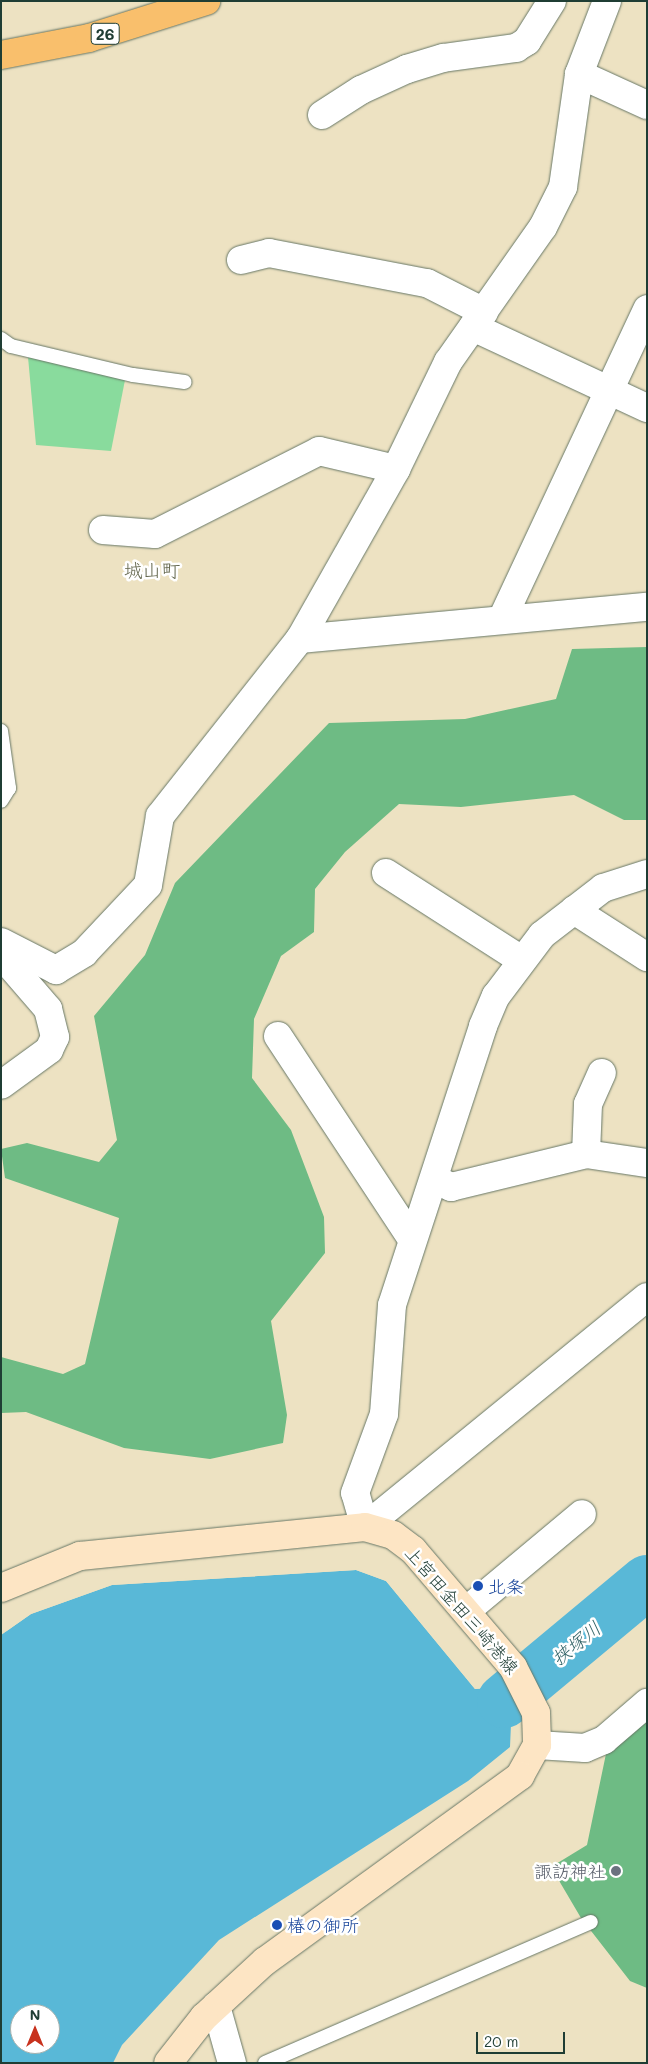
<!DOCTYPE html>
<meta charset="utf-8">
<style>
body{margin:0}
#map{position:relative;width:648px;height:2064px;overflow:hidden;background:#ede2c2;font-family:Mali,"Klee One",sans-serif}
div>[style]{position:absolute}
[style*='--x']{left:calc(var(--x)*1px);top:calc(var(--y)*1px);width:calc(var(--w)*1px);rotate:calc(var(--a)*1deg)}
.green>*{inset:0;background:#89db9d}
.forest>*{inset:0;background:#6ebb84}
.water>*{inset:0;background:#59b8d7}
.pier>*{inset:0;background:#ede2c2}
.river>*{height:54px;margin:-27px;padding:0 27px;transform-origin:27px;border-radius:27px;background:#59b8d7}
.roads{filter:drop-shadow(0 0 1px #677766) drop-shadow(0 0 1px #677766)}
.service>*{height:14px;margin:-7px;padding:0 7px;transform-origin:7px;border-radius:7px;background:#fff}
.minor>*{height:28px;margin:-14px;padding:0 14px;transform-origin:14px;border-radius:14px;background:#fff}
.tertiary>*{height:28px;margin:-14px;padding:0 14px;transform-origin:14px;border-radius:14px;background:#fff}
.secondary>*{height:28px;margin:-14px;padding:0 14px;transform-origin:14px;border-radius:14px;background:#fde5c4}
.primary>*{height:28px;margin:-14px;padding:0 14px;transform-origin:14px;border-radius:14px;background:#f9bf6c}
.dots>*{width:14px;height:14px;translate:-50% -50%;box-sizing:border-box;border:2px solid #fff;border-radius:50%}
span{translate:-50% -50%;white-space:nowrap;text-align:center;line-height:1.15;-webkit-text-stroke:5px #fff;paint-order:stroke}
.shield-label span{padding:1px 4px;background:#fff;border:1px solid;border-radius:4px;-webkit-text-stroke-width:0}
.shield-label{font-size:16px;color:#1f3d34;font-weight:700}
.transit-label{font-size:18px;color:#164399}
.left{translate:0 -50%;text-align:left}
.street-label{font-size:18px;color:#1f3d34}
.worship-label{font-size:18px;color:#5b616d}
.right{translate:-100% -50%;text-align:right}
.neighbourhood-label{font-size:19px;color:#65684f}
.water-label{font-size:19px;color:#306265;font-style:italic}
.frame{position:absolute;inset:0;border:2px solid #1f3d34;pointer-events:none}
.north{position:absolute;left:10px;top:2004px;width:50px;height:50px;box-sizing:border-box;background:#fff;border:1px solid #a5b1ae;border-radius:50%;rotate:0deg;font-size:14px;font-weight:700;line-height:20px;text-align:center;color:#1f3d34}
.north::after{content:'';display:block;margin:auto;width:18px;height:22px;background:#c8321e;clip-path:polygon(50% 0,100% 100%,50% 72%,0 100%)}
.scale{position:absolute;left:476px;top:2032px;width:89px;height:22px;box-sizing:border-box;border:2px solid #1f3d34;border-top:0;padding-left:6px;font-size:15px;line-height:18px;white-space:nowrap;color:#1f3d34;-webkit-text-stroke:4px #fff;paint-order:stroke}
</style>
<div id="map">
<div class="green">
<div style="clip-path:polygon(28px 357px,125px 380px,111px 451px,36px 445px)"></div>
</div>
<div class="forest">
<div style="clip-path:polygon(647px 647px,647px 820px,624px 820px,574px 795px,461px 807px,399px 804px,345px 852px,315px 889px,314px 932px,281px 956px,254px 1019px,252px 1078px,291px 1130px,324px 1217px,325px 1253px,271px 1321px,287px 1415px,283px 1443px,210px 1459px,124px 1448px,26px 1412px,1px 1413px,1px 1357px,63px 1374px,85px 1364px,119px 1218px,5px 1178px,1px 1149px,27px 1143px,99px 1162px,117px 1140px,94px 1016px,145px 955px,175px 883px,329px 723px,465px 719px,556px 699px,572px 649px)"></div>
<div style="clip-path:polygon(647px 1716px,647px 1988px,630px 1981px,581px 1918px,551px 1867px,587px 1845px,607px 1749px)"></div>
</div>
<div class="water">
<div style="clip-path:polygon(evenodd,356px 1570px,386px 1581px,475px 1689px,497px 1687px,511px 1724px,510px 1747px,468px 1781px,219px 1940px,122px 2045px,113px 2063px,1px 2063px,1px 1635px,31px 1614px,112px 1585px,356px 1570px,20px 2014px,50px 2014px,50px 2044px,20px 2044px,20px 2014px)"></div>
</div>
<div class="pier">
<div style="clip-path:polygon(357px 1568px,387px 1579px,476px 1686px,497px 1687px,475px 1689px,386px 1581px,356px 1570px,112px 1585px,31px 1614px,1px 1635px,30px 1612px,112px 1583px)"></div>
</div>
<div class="river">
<div style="--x:504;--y:1701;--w:186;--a:-39.8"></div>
</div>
<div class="roads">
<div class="service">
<div style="--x:1;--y:339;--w:12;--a:35"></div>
<div style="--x:11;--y:346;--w:125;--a:13.4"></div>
<div style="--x:133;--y:375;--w:52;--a:7.7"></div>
<div style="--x:1;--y:731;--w:58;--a:82"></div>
<div style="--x:9;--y:788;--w:15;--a:122"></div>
<div style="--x:265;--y:2063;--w:355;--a:-23.4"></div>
</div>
<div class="minor">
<div style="--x:579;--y:74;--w:75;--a:24.5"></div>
<div style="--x:322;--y:115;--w:46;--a:-32.7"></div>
<div style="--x:361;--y:90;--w:51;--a:-24.5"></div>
<div style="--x:407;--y:69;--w:38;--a:-17"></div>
<div style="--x:443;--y:58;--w:74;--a:-7.8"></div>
<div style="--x:516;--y:48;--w:13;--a:-32"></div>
<div style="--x:527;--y:41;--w:47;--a:-58"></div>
<div style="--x:241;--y:260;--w:29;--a:-14"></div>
<div style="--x:269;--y:253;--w:161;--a:10.8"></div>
<div style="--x:427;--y:283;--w:64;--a:27"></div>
<div style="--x:473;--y:327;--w:192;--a:25"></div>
<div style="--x:103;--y:530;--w:52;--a:4.4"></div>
<div style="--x:155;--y:534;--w:184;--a:-26.8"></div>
<div style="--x:319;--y:451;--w:79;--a:13.2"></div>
<div style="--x:503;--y:617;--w:340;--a:-64.9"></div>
<div style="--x:300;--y:639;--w:348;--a:-5.3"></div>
<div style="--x:386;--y:873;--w:159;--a:32.7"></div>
<div style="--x:574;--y:910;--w:87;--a:32.8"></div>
<div style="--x:1;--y:942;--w:62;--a:27"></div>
<div style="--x:56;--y:970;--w:33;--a:-31"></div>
<div style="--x:84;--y:953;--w:93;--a:-46.7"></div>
<div style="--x:148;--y:885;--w:70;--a:-80.1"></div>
<div style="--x:160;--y:816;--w:226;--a:-51.7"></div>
<div style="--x:300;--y:639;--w:195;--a:-60.5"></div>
<div style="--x:396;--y:469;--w:119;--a:-64.1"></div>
<div style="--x:448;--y:362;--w:165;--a:-54.9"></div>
<div style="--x:543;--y:227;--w:45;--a:-63.4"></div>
<div style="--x:563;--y:187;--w:114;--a:-81.9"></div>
<div style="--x:579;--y:74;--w:78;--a:-69"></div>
<div style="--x:1;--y:945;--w:23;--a:65"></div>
<div style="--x:11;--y:966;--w:57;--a:49.3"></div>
<div style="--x:48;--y:1009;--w:29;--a:76"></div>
<div style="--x:55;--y:1037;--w:14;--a:115"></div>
<div style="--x:49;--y:1050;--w:59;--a:143.9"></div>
<div style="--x:278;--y:1036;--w:243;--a:56.6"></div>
<div style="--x:586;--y:1154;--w:50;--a:-87.7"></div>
<div style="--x:588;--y:1104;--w:34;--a:-66"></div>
<div style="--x:434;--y:1179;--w:19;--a:25"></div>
<div style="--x:451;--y:1187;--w:139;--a:-13.7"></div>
<div style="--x:586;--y:1154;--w:62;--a:8.4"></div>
<div style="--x:365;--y:1527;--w:35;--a:-106"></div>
<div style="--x:355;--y:1493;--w:84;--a:-69.8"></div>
<div style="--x:384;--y:1414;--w:109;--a:-85.8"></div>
<div style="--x:392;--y:1305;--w:293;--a:-71.9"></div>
<div style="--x:483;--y:1026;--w:33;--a:-67"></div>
<div style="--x:496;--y:996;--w:76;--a:-53"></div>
<div style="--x:542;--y:935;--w:77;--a:-37.6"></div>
<div style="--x:603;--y:888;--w:46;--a:-17.7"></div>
<div style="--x:466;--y:1611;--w:151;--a:-39.9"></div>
<div style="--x:537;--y:1745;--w:48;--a:3.6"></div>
<div style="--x:585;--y:1748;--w:21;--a:-23"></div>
<div style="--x:604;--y:1740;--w:57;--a:-40.7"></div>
<div style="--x:216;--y:2006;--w:59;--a:74.3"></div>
</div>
<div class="tertiary">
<div style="--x:365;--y:1527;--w:364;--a:-39.2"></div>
</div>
<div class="secondary">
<div style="--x:1;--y:1588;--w:85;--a:-22.1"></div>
<div style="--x:80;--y:1556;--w:286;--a:-5.8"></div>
<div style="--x:365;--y:1527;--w:29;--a:16"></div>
<div style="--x:393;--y:1535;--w:25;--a:37"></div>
<div style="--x:413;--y:1550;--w:154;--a:49.5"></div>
<div style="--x:513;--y:1667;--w:51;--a:63.4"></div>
<div style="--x:536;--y:1713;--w:32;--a:88"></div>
<div style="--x:537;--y:1745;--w:35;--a:119"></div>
<div style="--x:520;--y:1776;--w:315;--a:144"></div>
<div style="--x:265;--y:1961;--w:83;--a:137.4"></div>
<div style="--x:204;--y:2017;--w:58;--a:128"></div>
</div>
<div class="primary">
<div style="--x:1;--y:55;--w:90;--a:-10.9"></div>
<div style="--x:89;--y:38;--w:123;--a:-17.5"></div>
</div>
</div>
<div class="dots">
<div style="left:478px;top:1586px;background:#1a4fb4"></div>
<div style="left:616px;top:1871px;background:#6b7280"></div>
<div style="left:277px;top:1925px;background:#1a4fb4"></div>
</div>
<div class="shield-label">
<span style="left:105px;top:34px">26</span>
</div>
<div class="transit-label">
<span class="left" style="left:488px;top:1586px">北条</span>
<span class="left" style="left:287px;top:1925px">椿の御所</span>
</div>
<div class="street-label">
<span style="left:462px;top:1610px;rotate:49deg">上宮田金田三崎港線</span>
</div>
<div class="worship-label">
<span class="right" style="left:606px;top:1871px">諏訪神社</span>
</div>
<div class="neighbourhood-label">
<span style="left:152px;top:570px">城山町</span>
</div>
<div class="water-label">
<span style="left:576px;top:1643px;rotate:-39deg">挟塚川</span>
</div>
<div class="frame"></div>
<div class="north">N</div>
<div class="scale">20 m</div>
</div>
